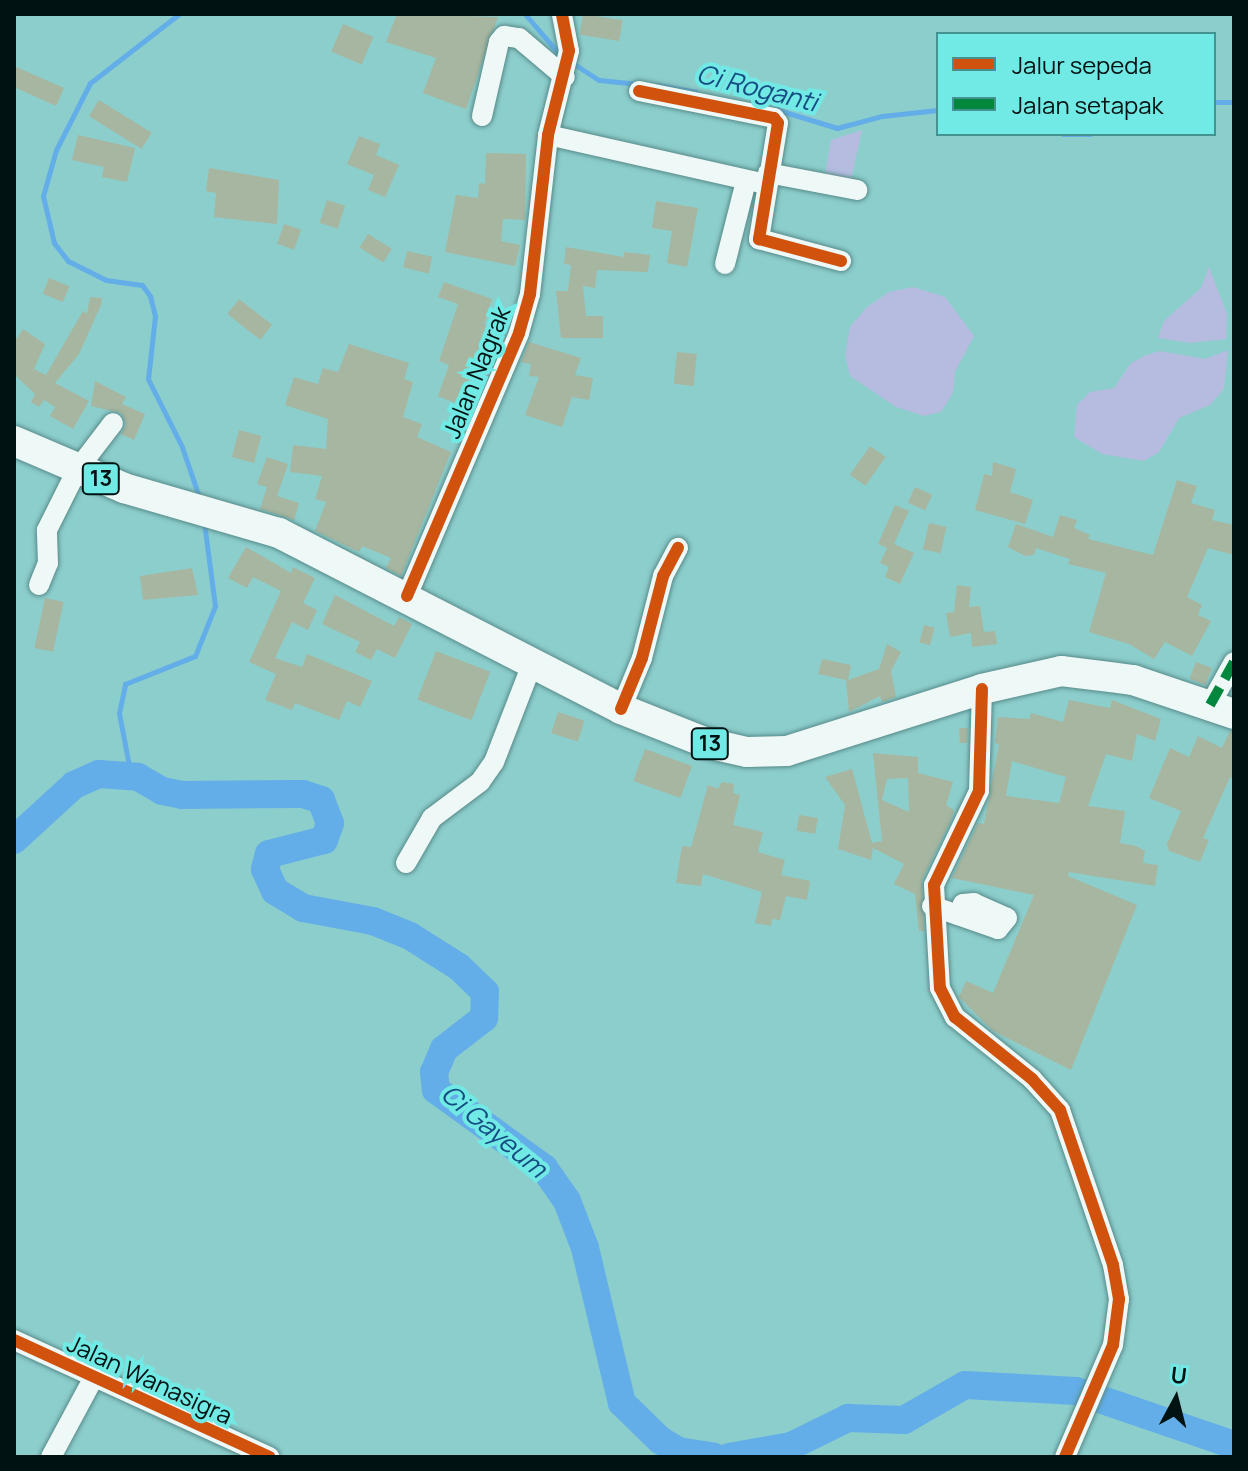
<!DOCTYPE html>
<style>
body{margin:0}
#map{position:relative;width:1248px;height:1471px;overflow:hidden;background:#8ccecc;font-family:Manrope,sans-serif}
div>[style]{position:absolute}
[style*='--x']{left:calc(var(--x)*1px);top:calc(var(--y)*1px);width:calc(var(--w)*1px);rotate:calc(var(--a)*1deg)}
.green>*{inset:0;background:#b5bce0}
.stream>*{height:5px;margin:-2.5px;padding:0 2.5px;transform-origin:2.5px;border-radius:2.5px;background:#63aee8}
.river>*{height:28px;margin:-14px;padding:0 14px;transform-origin:14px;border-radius:14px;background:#63aee8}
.building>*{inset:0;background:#a7b6a0;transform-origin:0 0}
.roads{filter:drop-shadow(0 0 2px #578a89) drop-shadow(0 0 2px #578a89)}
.minor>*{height:20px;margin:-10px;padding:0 10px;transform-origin:10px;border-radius:10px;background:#eef8f7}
.highway>*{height:30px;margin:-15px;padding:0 15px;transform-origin:15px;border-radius:15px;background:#eef8f7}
.quiet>*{height:10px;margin-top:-5px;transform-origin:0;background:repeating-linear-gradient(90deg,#00873e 0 20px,transparent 0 30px)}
.cycleway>*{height:12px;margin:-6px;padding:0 6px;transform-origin:6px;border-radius:6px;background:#d1520d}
span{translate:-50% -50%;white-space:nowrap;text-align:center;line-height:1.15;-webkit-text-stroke:8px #71e9e5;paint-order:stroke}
.shield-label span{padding:2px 6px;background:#71e9e5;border:2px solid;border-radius:6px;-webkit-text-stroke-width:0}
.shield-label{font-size:22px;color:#001312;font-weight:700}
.street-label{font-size:24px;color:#001312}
.water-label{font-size:26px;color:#154c82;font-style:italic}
.frame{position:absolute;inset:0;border:16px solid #001312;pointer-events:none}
.legend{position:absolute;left:936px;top:32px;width:280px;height:104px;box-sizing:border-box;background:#71e9e5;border:2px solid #449391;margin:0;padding:10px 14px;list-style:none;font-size:24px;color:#001312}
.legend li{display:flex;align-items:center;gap:16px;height:40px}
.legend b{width:40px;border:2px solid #449391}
.north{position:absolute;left:1136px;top:1359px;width:80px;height:80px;-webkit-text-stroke:6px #71e9e5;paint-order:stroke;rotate:7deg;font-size:22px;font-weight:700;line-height:32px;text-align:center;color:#001312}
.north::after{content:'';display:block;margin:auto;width:28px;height:36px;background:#001312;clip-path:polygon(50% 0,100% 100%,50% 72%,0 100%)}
</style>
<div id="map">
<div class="green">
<div style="clip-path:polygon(862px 130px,851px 180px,825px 174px,831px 140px)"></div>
<div style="clip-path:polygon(1209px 267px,1227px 314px,1226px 339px,1190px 343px,1158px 338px,1164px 321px,1201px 288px)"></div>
<div style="clip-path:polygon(913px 287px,945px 297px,974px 336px,955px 372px,953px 393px,941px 412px,924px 416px,896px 407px,850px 376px,845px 355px,850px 327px,867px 307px,889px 292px)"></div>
<div style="clip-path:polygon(1228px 350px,1224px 389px,1210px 405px,1179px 418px,1159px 452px,1144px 461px,1102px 454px,1074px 437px,1077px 405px,1090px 392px,1114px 388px,1131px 363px,1146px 355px,1160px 351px,1205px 359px)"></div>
</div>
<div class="stream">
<div style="--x:179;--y:14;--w:113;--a:142.2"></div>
<div style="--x:90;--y:83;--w:75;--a:116.9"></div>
<div style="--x:56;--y:150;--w:48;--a:105.8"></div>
<div style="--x:43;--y:196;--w:48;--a:76.8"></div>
<div style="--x:54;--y:243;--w:23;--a:52"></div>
<div style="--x:68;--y:261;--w:42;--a:26.6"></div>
<div style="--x:106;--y:280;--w:36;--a:8"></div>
<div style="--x:142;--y:285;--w:14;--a:54"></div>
<div style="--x:150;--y:296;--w:21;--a:76"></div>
<div style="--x:155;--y:316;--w:63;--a:96.3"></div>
<div style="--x:148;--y:379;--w:76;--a:63.4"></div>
<div style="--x:182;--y:447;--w:56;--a:71.2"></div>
<div style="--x:525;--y:14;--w:54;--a:49.5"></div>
<div style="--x:571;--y:62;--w:33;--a:33"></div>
<div style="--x:599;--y:80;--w:40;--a:5.7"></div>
<div style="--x:657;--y:85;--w:39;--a:10"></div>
<div style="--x:1214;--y:102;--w:20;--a:0"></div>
<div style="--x:775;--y:109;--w:65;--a:17"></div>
<div style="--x:837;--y:128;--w:47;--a:-14.9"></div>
<div style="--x:882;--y:116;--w:56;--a:-6.1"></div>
<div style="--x:1063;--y:134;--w:27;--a:0"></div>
<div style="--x:131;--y:776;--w:64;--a:-100.8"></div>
<div style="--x:119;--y:713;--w:30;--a:-78"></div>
<div style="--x:125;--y:684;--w:75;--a:-21.8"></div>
<div style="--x:195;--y:656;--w:54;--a:-68.2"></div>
<div style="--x:215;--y:606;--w:85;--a:-97.5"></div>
</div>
<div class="river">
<div style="--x:14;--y:840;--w:81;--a:-42.5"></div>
<div style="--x:74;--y:785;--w:27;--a:-24"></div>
<div style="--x:99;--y:774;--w:39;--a:4"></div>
<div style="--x:138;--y:777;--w:28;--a:30"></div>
<div style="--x:162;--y:791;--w:20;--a:11"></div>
<div style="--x:182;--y:795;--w:121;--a:-0.5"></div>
<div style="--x:303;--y:794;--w:19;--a:18"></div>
<div style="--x:321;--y:800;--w:25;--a:69"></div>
<div style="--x:330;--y:823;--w:18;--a:109"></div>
<div style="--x:324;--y:840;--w:57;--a:165.7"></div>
<div style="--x:269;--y:854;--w:16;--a:105"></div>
<div style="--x:265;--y:869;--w:24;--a:66"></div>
<div style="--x:275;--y:891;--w:33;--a:31"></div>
<div style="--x:303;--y:908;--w:71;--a:10.5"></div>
<div style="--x:373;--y:921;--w:40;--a:22"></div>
<div style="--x:410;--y:936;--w:58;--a:32.3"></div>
<div style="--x:459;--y:967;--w:36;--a:44"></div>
<div style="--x:485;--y:992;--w:26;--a:92"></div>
<div style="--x:484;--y:1018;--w:51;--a:142.2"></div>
<div style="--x:444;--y:1049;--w:25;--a:113"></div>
<div style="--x:434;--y:1072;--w:18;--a:84"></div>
<div style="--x:436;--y:1090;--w:133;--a:35.8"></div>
<div style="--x:544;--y:1168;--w:40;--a:55.1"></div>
<div style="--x:567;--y:1201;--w:50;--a:69"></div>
<div style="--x:585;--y:1248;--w:159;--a:76.6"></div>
<div style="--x:622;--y:1403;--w:53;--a:44.2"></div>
<div style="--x:660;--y:1440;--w:21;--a:31"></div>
<div style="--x:678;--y:1451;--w:36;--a:9"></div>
<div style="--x:729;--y:1457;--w:63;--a:-10.1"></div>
<div style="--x:791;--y:1446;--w:64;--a:-26.2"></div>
<div style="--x:848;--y:1418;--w:56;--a:2"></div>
<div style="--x:904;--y:1420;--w:70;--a:-29.8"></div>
<div style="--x:965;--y:1385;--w:111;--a:3.1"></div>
<div style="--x:1076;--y:1391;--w:167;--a:18.9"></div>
</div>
<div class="building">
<div style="clip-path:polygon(397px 14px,498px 17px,466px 109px,423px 93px,436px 58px,386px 42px)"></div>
<div style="left:583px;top:14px;width:40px;height:21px;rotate:9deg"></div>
<div style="left:343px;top:24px;width:33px;height:30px;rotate:23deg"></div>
<div style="clip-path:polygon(14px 66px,64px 88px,56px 106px,14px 87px)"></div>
<div style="left:99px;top:100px;width:62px;height:19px;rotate:32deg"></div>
<div style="clip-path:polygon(78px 135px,135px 148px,127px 182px,102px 177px,104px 167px,72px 160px)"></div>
<div style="clip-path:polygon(359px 136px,380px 144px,376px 155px,399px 165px,385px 197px,368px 190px,374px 175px,347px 164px)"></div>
<div style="clip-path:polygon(486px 153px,526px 154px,525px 220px,503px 219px,501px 241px,520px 245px,515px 266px,445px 252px,456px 195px,478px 198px,479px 183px,485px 184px)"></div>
<div style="clip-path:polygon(209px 168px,279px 180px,277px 224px,214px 217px,216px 193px,206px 191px)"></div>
<div style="left:327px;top:200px;width:19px;height:24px;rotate:18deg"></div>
<div style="clip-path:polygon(656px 201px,698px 208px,687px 267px,667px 263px,672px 231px,652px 228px)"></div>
<div style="left:284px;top:224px;width:18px;height:21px;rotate:19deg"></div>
<div style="left:368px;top:234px;width:28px;height:16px;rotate:32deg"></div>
<div style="clip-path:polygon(566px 247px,624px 257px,624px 252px,650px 255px,648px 272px,597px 270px,595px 288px,583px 286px,586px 316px,603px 316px,603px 338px,561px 338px,556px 291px,568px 291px,571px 265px,564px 264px)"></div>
<div style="left:407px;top:251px;width:26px;height:17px;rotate:13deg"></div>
<div style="left:49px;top:278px;width:22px;height:17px;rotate:22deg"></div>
<div style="clip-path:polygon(444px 282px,492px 299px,484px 325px,500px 330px,472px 410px,438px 396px,449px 365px,439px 361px,458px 304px,438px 297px)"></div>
<div style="clip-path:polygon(90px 297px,102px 298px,101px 305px,79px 354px,55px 383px,89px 401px,73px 429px,50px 416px,55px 407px,44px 400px,39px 407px,31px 402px,35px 394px,14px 374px,14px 342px,23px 329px,45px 344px,34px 369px,46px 375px,83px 311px,87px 314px)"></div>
<div style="left:239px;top:299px;width:42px;height:19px;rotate:38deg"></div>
<div style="clip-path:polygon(529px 342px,581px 358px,575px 375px,593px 378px,589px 400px,572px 397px,562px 427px,525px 415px,539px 377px,529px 376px,531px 364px,521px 362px)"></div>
<div style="clip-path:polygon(349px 344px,409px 363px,404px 379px,413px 382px,403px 417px,422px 424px,417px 437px,451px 452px,401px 576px,386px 568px,391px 558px,362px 546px,359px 552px,315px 531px,326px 502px,315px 499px,322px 476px,290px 472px,293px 445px,326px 449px,328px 419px,285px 405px,294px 377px,318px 384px,323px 368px,338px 372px)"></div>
<div style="left:677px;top:352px;width:20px;height:32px;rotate:6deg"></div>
<div style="clip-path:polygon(95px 381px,126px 397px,122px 404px,145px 414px,134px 440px,121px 434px,126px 424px,121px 413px,91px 406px)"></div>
<div style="left:239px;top:430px;width:23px;height:28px;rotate:15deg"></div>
<div style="left:870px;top:446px;width:19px;height:35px;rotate:35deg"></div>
<div style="clip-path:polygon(267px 457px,288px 464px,277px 496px,299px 503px,294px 520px,260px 509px,267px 487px,257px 484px)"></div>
<div style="clip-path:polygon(993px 462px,1016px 469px,1010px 492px,1033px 500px,1025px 524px,975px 510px,984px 474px,992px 476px)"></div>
<div style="clip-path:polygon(1177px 480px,1197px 486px,1191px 503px,1215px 510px,1212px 520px,1234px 525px,1234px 555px,1208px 548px,1187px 597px,1202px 605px,1198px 615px,1211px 621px,1192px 656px,1165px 642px,1154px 659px,1129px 644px,1089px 632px,1106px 573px,1068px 564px,1070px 559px,1036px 548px,1034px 555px,1025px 556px,1008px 547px,1016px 524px,1053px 537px,1060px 515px,1077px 520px,1074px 528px,1090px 535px,1088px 539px,1153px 555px)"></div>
<div style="left:915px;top:487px;width:19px;height:17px;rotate:25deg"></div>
<div style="clip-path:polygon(895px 505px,909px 511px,894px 544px,914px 553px,900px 584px,885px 577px,889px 567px,880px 563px,887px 548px,878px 544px)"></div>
<div style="left:929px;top:523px;width:18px;height:27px;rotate:13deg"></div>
<div style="clip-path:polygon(246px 547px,291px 573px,293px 567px,315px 578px,303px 603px,317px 610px,308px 630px,292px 622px,275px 658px,302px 667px,307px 654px,372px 681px,360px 707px,347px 701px,339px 720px,295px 703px,292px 710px,265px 700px,276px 674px,249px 662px,281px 591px,253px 577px,247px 588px,228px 578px)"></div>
<div style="clip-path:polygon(192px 568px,198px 595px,143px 600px,140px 576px)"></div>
<div style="clip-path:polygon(957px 585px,971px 587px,969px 607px,980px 606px,984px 632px,995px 631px,997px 644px,972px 647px,971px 633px,950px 637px,946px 613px,954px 612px)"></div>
<div style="clip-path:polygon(335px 595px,394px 626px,399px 617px,412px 624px,395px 658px,377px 649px,371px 660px,355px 652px,360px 642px,322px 624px)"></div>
<div style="left:45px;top:598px;width:19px;height:51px;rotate:12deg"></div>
<div style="left:924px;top:625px;width:11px;height:18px;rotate:15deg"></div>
<div style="clip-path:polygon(887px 644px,901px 652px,891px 671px,896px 697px,882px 702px,880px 696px,849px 712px,846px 680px,818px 674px,822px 659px,851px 665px,848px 680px,879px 669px)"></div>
<div style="left:436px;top:651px;width:58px;height:52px;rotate:21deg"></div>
<div style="left:1196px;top:662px;width:17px;height:18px;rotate:21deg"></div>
<div style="clip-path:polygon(evenodd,1069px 700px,1110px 708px,1112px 700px,1161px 719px,1155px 741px,1137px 734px,1132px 761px,1106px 754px,1088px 806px,1125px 811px,1120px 843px,1136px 846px,1145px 851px,1143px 863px,1158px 865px,1155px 886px,1069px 872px,1068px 876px,1137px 905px,1071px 1070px,993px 1031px,959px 997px,966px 981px,993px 993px,1034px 895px,952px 878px,978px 823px,984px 824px,999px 744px,995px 743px,998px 717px,1029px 719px,1031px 713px,1063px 722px,1069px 700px,1012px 761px,1066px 777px,1059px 803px,1006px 796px,1012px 761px)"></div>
<div style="left:558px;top:712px;width:28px;height:22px;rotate:18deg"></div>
<div style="clip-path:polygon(959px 728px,968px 728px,967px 743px,960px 743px)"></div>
<div style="clip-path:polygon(1230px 731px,1234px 732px,1234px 779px,1230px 777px,1203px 838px,1209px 840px,1200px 862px,1169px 851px,1167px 844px,1181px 811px,1149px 798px,1170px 748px,1189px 757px,1198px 736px,1222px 748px)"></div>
<div style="left:645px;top:749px;width:50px;height:34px;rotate:20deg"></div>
<div style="clip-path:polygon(evenodd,873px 753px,918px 757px,918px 773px,953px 782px,946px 805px,954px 810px,952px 818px,922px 880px,924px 931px,919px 931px,915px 894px,894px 884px,904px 864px,873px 848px,871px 860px,838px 849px,845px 805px,825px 777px,852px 769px,872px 843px,882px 841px,873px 753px,908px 778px,909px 812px,882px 800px,887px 779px,908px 778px)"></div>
<div style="clip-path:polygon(722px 782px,734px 784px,733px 793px,740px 795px,733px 825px,763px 832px,758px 852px,785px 860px,781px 875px,810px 881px,807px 900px,786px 896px,780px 920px,772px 919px,771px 926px,755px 923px,762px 892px,703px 874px,701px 886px,676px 883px,682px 846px,691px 847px,708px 785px,718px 789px)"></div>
<div style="left:799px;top:815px;width:19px;height:16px;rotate:9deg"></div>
</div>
<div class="roads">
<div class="minor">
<div style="--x:639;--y:91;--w:138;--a:11.3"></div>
<div style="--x:774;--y:118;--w:6;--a:51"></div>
<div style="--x:778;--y:123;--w:118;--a:99.3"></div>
<div style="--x:759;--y:239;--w:85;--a:15"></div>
<div style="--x:482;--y:116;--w:76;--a:-77.1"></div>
<div style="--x:499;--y:42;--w:8;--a:-50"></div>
<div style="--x:504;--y:36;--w:15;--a:8"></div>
<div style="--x:519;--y:38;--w:60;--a:40.3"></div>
<div style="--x:548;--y:135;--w:222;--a:12.7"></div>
<div style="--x:768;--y:173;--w:91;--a:10.8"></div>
<div style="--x:725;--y:264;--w:86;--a:-75.8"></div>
<div style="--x:39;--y:585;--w:24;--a:-68"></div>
<div style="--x:48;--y:563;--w:33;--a:-92"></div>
<div style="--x:47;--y:530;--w:67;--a:-63.4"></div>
<div style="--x:77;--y:470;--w:59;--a:-52.5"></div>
<div style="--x:407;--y:596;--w:286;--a:-66.9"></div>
<div style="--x:519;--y:333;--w:41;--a:-74.2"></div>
<div style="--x:530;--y:294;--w:160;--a:-83.5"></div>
<div style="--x:548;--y:135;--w:87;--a:-76"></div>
<div style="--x:569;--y:51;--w:38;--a:-101"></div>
<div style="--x:982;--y:689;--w:102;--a:91.7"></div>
<div style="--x:979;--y:791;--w:104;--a:115.6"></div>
<div style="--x:934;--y:885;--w:103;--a:86.7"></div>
<div style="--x:940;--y:988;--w:33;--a:63"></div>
<div style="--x:955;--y:1017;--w:99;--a:38.8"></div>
<div style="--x:1032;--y:1079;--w:42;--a:47.9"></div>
<div style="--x:1060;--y:1110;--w:164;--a:71.1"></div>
<div style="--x:1113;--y:1265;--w:35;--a:80"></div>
<div style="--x:1119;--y:1299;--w:46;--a:97.4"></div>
<div style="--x:1113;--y:1345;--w:122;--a:113.2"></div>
<div style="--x:1210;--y:705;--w:49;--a:-60.8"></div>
<div style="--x:621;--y:709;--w:55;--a:-67.6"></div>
<div style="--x:642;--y:658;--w:85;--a:-75.6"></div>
<div style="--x:663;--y:576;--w:32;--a:-62"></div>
<div style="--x:406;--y:863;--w:52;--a:-60"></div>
<div style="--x:432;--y:818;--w:60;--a:-36.9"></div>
<div style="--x:480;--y:782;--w:24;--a:-55"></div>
<div style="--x:494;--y:762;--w:105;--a:-68.8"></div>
<div style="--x:932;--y:906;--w:70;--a:19.2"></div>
<div style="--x:998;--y:929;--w:14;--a:-51"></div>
<div style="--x:1007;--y:918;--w:36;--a:-156"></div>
<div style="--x:974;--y:903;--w:11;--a:175"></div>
<div style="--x:963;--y:904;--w:12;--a:114"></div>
<div style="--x:14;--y:1340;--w:281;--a:24.6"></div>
<div style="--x:51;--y:1457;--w:91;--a:-61.7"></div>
</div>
<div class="highway">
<div style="--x:14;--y:441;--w:120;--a:23.1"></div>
<div style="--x:124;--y:488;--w:161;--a:16.2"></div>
<div style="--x:279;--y:533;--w:385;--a:27.2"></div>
<div style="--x:621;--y:709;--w:92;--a:21.6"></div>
<div style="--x:707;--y:743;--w:41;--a:12.7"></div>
<div style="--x:747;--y:752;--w:40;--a:-1.4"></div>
<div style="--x:787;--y:751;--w:205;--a:-17.6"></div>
<div style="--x:982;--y:689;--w:81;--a:-12.8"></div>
<div style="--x:1061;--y:671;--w:73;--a:7.1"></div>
<div style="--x:1133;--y:680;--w:107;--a:18.6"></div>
</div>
</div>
<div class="quiet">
<div style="--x:1210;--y:705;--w:49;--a:-60.8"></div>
</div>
<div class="cycleway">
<div style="--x:639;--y:91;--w:138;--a:11.3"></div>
<div style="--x:774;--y:118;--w:6;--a:51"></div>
<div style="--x:778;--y:123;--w:118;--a:99.3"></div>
<div style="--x:759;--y:239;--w:85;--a:15"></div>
<div style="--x:407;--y:596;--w:286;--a:-66.9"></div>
<div style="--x:519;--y:333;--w:41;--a:-74.2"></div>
<div style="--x:530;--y:294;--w:160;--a:-83.5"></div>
<div style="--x:548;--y:135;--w:87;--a:-76"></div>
<div style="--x:569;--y:51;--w:38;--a:-101"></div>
<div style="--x:982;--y:689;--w:102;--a:91.7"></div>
<div style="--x:979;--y:791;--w:104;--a:115.6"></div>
<div style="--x:934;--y:885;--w:103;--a:86.7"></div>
<div style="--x:940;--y:988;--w:33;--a:63"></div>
<div style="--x:955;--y:1017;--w:99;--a:38.8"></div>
<div style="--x:1032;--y:1079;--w:42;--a:47.9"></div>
<div style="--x:1060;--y:1110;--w:164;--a:71.1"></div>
<div style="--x:1113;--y:1265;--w:35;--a:80"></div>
<div style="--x:1119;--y:1299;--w:46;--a:97.4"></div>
<div style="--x:1113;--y:1345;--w:122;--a:113.2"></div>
<div style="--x:621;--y:709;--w:55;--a:-67.6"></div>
<div style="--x:642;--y:658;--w:85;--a:-75.6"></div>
<div style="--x:663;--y:576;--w:32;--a:-62"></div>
<div style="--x:14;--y:1340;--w:281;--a:24.6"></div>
</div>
<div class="shield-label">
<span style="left:101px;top:479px">13</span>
<span style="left:710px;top:744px">13</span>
</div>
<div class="street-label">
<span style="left:476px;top:372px;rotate:-68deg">Jalan Nagrak</span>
<span style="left:150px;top:1379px;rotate:25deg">Jalan Wanasigra</span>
</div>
<div class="water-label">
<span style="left:757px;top:88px;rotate:14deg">Ci Roganti</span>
<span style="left:494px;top:1131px;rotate:40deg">Ci Gayeum</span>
</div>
<div class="frame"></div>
<ul class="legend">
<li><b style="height:10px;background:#d1520d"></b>Jalur sepeda</li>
<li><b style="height:10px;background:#00873e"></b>Jalan setapak</li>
</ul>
<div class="north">U</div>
</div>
